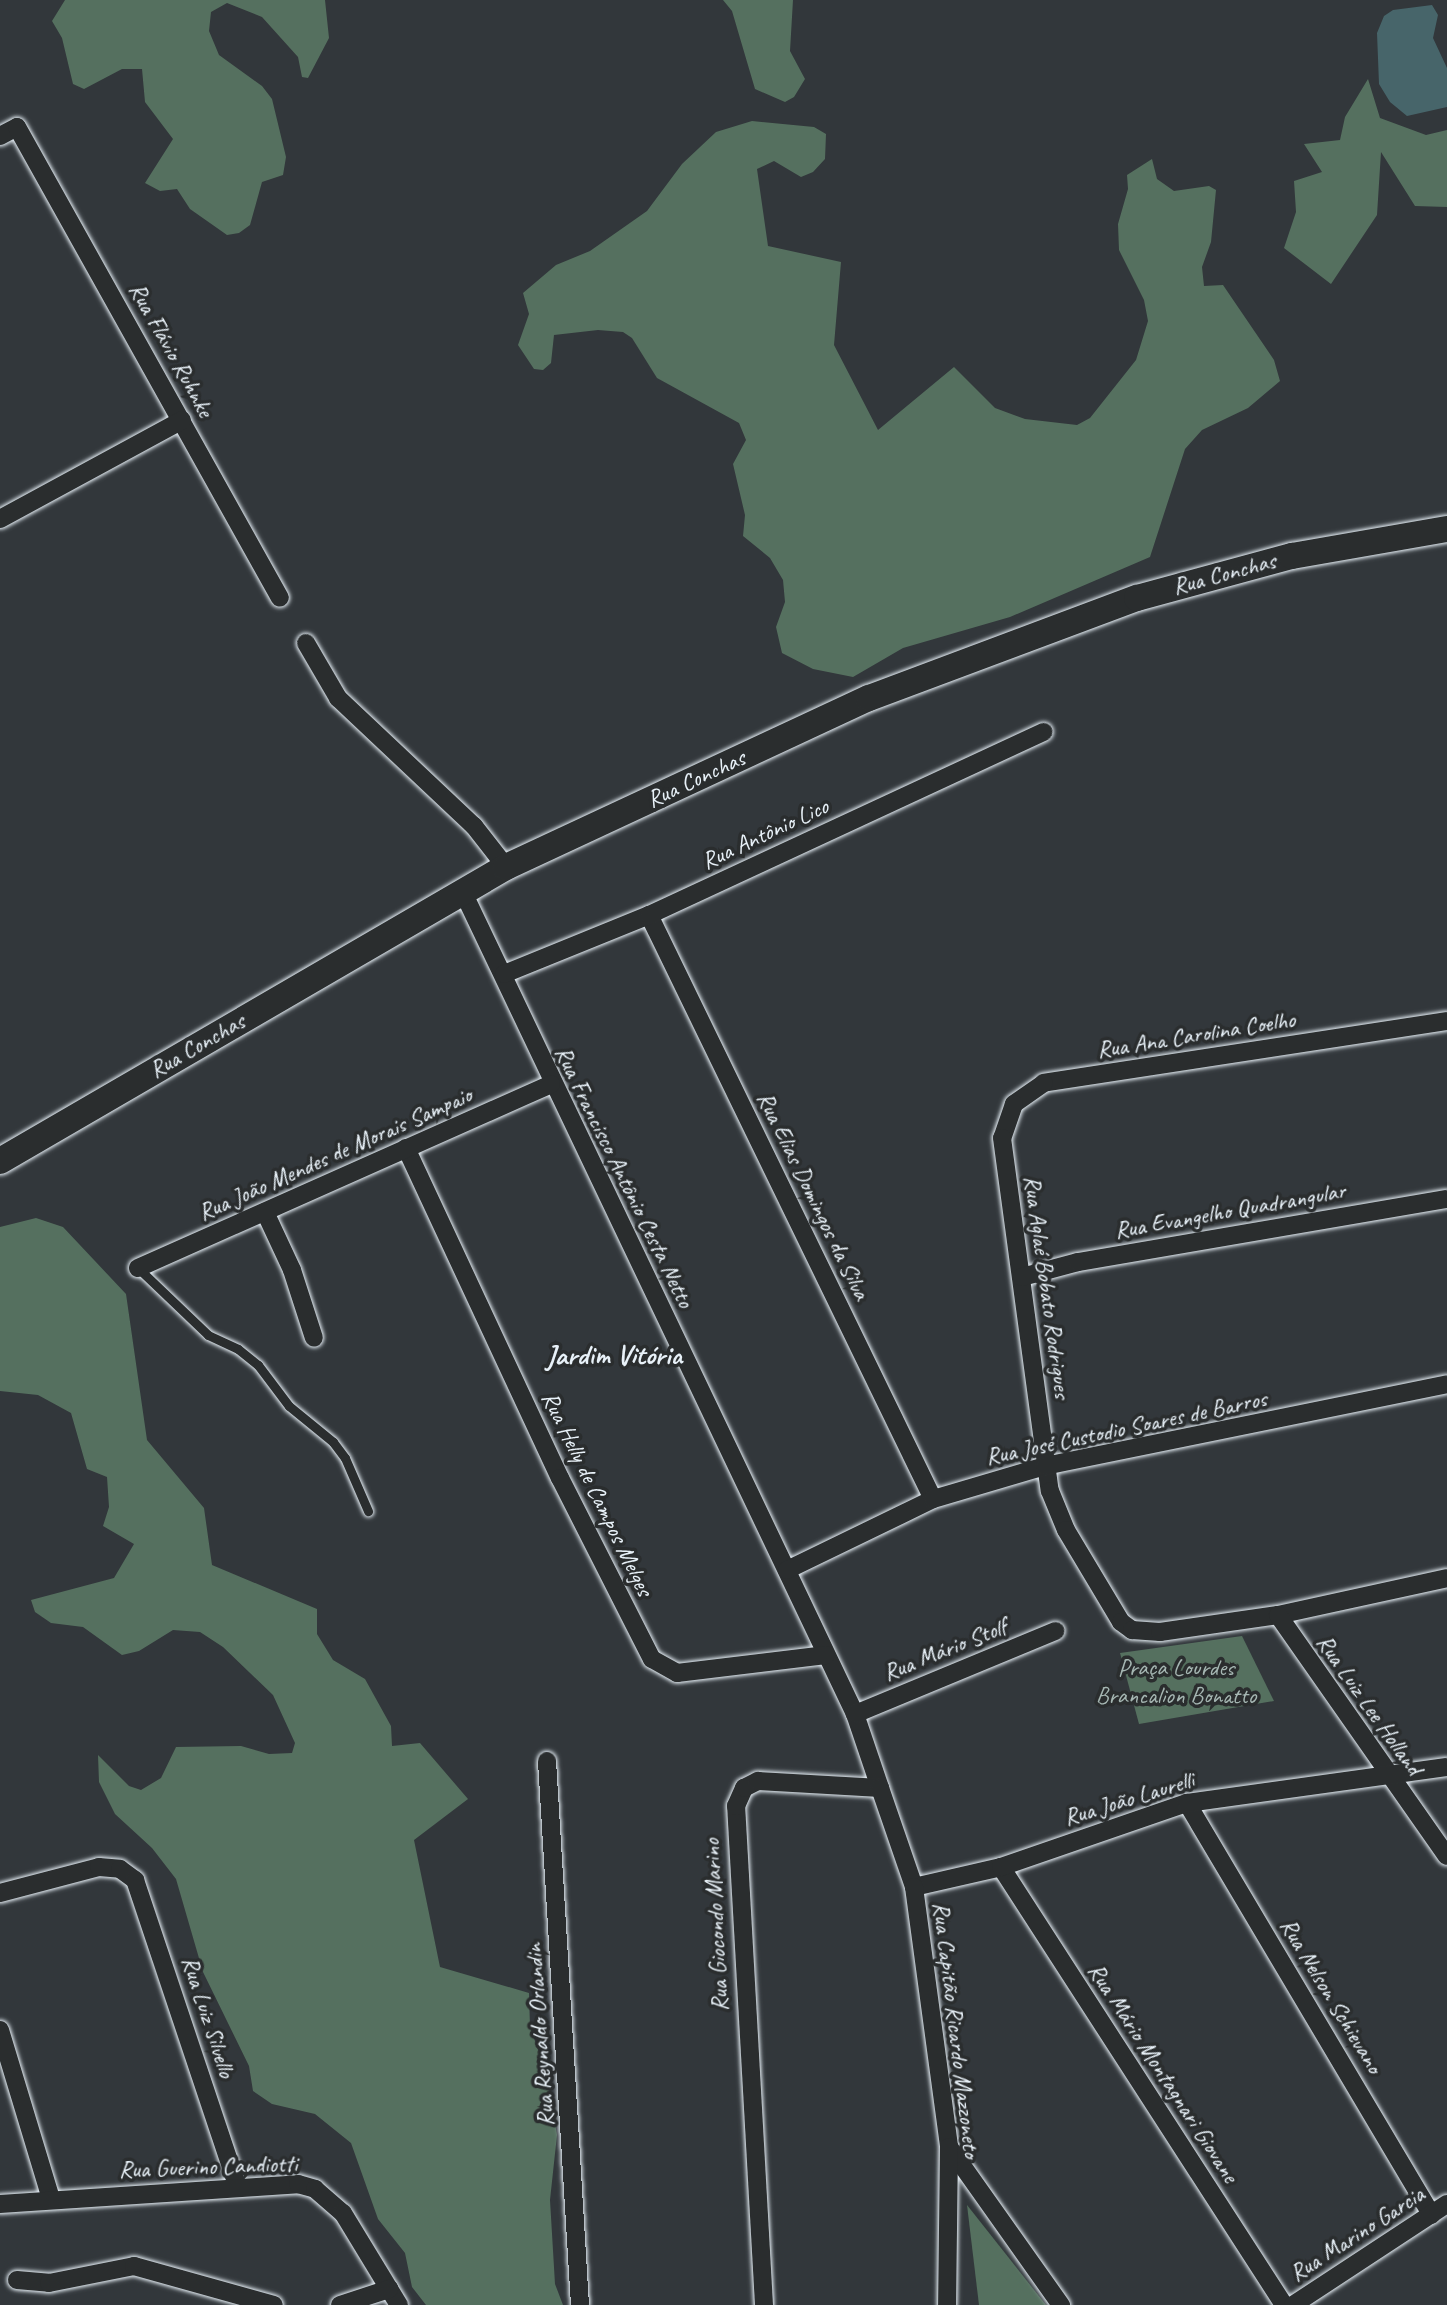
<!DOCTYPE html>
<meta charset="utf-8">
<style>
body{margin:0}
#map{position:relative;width:1447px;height:2305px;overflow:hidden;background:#32373b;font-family:Caveat,sans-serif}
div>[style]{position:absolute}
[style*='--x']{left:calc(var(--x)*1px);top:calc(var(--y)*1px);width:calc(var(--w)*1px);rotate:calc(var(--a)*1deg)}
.green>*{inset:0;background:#55705f}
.water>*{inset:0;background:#47656a}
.roads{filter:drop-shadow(0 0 2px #e8f1f8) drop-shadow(0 0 2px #e8f1f8)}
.lane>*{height:9px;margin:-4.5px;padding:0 4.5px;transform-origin:4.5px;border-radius:4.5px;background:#2a2d2e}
.street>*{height:18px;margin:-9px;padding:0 9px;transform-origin:9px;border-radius:9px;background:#2a2d2e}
.secondary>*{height:26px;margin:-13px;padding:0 13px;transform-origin:13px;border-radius:13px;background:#2a2d2e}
span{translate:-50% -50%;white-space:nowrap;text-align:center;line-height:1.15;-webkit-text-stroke:7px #2a2d2e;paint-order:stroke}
.street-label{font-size:24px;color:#e8f1f8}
.park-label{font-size:24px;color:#a6b7b3}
.quarter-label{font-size:28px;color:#e8f1f8;font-weight:700}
</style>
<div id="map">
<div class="green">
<div style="clip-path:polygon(65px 0,325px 0,329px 38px,308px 78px,302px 77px,298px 57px,262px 17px,227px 3px,211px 12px,209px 31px,219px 55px,262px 86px,272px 99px,286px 157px,283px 175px,262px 182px,250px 225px,239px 233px,227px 235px,190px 209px,177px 189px,160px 191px,145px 183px,173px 139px,145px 102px,142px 69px,122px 69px,84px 89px,73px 84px,62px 38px,52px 21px)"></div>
<div style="clip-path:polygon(723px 0,793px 0,790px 51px,805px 79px,794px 97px,785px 102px,755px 89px,732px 11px)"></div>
<div style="clip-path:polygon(1368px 79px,1380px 118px,1426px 135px,1447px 130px,1447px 207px,1415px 206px,1381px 152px,1377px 215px,1331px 284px,1284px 248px,1296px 212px,1294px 181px,1322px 172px,1304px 144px,1340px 140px,1345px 117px)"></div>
<div style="clip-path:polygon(752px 121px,814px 127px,826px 134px,825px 159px,813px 172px,801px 177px,774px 161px,757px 169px,768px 246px,841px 262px,834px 345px,878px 430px,954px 367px,995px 408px,1025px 419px,1077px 425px,1090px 418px,1136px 360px,1148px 321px,1144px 300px,1119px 250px,1118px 224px,1128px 189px,1127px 175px,1152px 159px,1157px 179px,1174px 191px,1209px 186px,1216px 190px,1211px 242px,1202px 267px,1204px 286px,1223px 285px,1274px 360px,1280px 381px,1248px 408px,1202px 430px,1185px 449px,1150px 557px,1010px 617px,903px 648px,853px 677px,813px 669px,782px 653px,776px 627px,785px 602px,783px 580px,770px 558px,743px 536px,745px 515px,733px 464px,746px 440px,739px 423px,657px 378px,632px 338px,623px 332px,598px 330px,554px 335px,551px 363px,543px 370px,534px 369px,518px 345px,529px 314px,523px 293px,556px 265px,590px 251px,647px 211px,682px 164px,716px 132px)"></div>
<div style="clip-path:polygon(36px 1218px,63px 1227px,126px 1294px,147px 1440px,204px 1508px,212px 1565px,317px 1609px,317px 1634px,333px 1660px,365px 1679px,391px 1726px,392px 1746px,420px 1743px,468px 1799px,414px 1840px,440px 1967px,529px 1993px,530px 2027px,547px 2075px,557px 2135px,550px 2200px,555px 2284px,563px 2305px,426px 2305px,412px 2287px,405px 2253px,378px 2219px,351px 2143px,315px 2114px,272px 2104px,253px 2091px,249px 2066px,203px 1972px,176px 1879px,152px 1848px,115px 1814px,99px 1782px,98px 1755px,129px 1786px,141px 1790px,161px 1778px,176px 1747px,241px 1746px,269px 1754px,292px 1753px,295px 1743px,273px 1695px,223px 1647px,200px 1632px,173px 1630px,139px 1651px,122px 1655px,83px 1627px,51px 1623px,35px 1612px,31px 1600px,114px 1578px,134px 1544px,103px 1526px,109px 1507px,107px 1477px,87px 1469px,71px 1413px,38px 1395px,0 1391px,0 1227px)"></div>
<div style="clip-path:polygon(1242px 1636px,1274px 1701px,1139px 1724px,1120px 1653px)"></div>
<div style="clip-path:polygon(967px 2205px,1046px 2305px,979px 2305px)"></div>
</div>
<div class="water">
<div style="clip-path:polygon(1432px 5px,1438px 15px,1433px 38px,1447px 68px,1447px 107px,1407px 116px,1390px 102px,1379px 84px,1377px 33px,1384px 16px,1393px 10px)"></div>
</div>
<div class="roads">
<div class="lane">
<div style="--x:138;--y:1268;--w:97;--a:43.7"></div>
<div style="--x:208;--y:1335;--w:33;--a:25"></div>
<div style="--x:238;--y:1349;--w:26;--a:39"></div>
<div style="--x:258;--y:1365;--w:51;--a:52.9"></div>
<div style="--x:289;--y:1406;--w:57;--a:39.3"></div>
<div style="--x:333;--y:1442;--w:20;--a:53"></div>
<div style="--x:345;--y:1458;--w:58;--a:66.5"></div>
</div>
<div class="street">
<div style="--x:0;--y:136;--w:19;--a:-28"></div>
<div style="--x:17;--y:127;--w:539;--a:60.82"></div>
<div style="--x:0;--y:519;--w:207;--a:-28.5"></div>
<div style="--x:306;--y:643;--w:64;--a:59.8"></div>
<div style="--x:338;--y:698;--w:187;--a:43.3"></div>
<div style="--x:474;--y:826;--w:52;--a:52"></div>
<div style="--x:463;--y:892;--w:911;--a:64.5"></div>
<div style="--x:855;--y:1714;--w:78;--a:71.3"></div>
<div style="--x:649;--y:915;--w:649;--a:64.07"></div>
<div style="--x:504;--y:974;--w:157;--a:-22.1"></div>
<div style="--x:649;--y:915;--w:435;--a:-24.9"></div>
<div style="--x:1447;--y:1021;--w:408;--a:171.3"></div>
<div style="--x:1044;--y:1083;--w:37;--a:145"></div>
<div style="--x:1014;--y:1104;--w:36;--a:109"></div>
<div style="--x:1002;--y:1138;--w:356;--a:82.3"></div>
<div style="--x:1050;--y:1491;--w:42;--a:67.7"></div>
<div style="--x:1066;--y:1530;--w:107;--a:59.1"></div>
<div style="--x:1121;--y:1622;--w:14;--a:36"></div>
<div style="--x:1132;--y:1630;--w:28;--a:4"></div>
<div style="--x:1160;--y:1632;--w:119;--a:-8.2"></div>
<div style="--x:1278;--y:1615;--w:173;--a:-12.3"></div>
<div style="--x:406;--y:1148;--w:364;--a:65"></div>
<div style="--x:560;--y:1478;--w:203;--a:63.1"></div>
<div style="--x:652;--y:1659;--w:29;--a:29"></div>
<div style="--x:677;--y:1673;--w:150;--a:-6.9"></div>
<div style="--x:265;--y:1212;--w:64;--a:65"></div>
<div style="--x:292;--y:1270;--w:71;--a:72.1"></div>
<div style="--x:138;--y:1268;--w:452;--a:-24"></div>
<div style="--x:1022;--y:1277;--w:58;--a:-15"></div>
<div style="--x:1078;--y:1262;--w:374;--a:-9.7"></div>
<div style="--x:787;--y:1570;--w:162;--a:-25.9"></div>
<div style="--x:933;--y:1499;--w:117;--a:-16.4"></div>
<div style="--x:1045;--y:1466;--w:410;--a:-11.5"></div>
<div style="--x:1278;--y:1615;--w:294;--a:55"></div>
<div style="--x:855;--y:1714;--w:217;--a:-22.5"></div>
<div style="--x:547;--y:1761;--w:545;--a:86.53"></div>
<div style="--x:1187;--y:1803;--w:479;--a:59.3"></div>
<div style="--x:1001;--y:1867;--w:521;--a:57.13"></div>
<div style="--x:914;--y:1887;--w:89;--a:-12.9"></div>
<div style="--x:1001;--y:1867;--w:197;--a:-19"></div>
<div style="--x:1187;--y:1803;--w:262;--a:-7.9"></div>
<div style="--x:0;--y:1893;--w:102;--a:-14.7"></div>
<div style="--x:99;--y:1867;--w:21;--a:5"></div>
<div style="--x:120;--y:1869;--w:19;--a:36"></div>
<div style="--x:135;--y:1880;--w:324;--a:71.5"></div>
<div style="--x:0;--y:2030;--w:177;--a:73.2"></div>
<div style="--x:949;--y:2147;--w:194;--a:54.7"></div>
<div style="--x:0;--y:2204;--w:299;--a:-3.8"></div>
<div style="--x:298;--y:2184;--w:18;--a:16"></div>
<div style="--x:315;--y:2189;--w:37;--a:41"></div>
<div style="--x:343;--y:2213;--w:108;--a:58.7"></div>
<div style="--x:17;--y:2280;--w:32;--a:5"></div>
<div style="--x:49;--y:2283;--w:87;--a:-11.3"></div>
<div style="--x:134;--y:2266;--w:145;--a:15.6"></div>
<div style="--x:340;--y:2305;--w:52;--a:-18.1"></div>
<div style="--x:764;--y:2305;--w:500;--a:-93.2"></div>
<div style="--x:736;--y:1806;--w:20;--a:-66"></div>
<div style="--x:744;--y:1788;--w:16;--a:-27"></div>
<div style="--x:758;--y:1781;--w:122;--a:3.3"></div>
<div style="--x:880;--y:1788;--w:105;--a:71"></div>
<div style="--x:914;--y:1887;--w:262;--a:82.3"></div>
<div style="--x:949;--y:2147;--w:158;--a:90.7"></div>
<div style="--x:1293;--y:2305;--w:184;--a:-33.3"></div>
</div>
<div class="secondary">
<div style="--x:0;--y:1161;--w:585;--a:-30.16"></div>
<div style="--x:506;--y:867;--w:400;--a:-25"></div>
<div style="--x:869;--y:698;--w:286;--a:-20.5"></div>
<div style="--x:1137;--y:598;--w:161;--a:-15.2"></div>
<div style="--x:1292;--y:556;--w:157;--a:-9.9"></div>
</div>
</div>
<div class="street-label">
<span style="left:171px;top:350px;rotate:61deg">Rua Flávio Ruhnke</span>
<span style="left:1224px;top:574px;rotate:-15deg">Rua Conchas</span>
<span style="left:696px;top:779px;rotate:-25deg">Rua Conchas</span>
<span style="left:765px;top:834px;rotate:-25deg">Rua Antônio Lico</span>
<span style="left:1196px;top:1035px;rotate:-9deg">Rua Ana Carolina Coelho</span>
<span style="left:197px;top:1046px;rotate:-30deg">Rua Conchas</span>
<span style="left:335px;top:1154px;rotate:-24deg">Rua João Mendes de Morais Sampaio</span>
<span style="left:624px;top:1177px;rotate:64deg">Rua Francisco Antônio Cesta Netto</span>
<span style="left:813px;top:1196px;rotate:64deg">Rua Elias Domingos da Silva</span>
<span style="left:1230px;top:1211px;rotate:-10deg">Rua Evangelho Quadrangular</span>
<span style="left:1047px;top:1287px;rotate:82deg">Rua Aglaé Bobato Rodrigues</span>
<span style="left:1126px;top:1428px;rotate:-12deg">Rua José Custodio Soares de Barros</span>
<span style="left:597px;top:1494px;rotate:64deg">Rua Helly de Campos Melges</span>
<span style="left:945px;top:1650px;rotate:-22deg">Rua Mário Stolf</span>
<span style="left:1369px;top:1705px;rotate:55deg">Rua Luiz Lee Holland</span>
<span style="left:1129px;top:1799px;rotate:-17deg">Rua João Laurelli</span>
<span style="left:716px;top:1925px;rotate:-93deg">Rua Giocondo Marino</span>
<span style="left:1331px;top:1996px;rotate:59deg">Rua Nelson Schievano</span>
<span style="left:208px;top:2017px;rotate:72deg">Rua Luiz Silvello</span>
<span style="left:956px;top:2030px;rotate:83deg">Rua Capitão Ricardo Mazzoneto</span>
<span style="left:540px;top:2035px;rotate:-94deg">Rua Reynaldo Orlandin</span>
<span style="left:1163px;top:2073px;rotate:57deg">Rua Mário Montagnari Giovane</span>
<span style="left:208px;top:2167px;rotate:-2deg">Rua Guerino Candiotti</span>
<span style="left:1357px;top:2234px;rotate:-33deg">Rua Marino Garcia</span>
</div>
<div class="park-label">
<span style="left:1176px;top:1682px">Praça Lourdes<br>Brancalion Bonatto</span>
</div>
<div class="quarter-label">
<span style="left:614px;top:1355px">Jardim Vitória</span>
</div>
</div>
